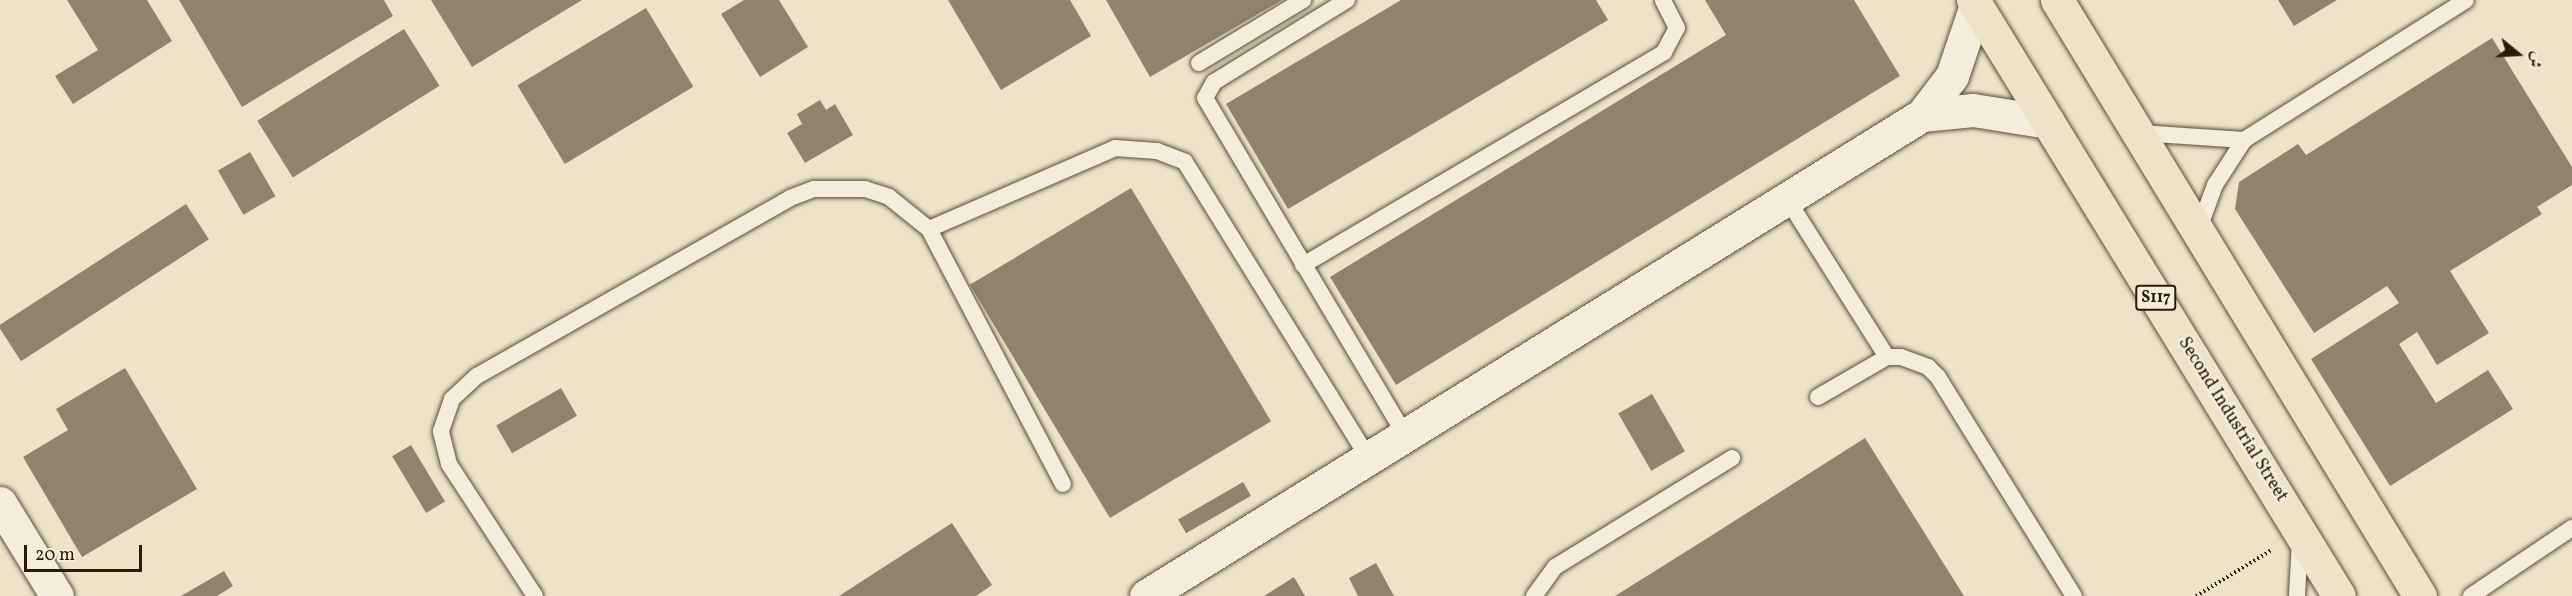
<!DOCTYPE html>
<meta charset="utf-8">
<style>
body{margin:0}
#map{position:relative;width:2572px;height:596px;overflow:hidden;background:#eee3c8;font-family:Vollkorn,Amiri,serif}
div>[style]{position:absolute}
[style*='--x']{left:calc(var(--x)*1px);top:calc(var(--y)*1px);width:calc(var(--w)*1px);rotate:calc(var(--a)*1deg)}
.building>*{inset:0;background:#8f836d;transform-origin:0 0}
.path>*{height:4px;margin-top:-2px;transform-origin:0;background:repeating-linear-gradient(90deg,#291b0a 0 1.5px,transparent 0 4.5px)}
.roads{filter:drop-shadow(0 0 2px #5a4d3a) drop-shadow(0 0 2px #5a4d3a)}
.lane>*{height:16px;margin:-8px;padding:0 8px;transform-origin:8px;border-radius:8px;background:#f4eddb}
.street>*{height:33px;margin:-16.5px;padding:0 16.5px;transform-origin:16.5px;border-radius:16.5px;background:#f4eddb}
.primary>*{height:33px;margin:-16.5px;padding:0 16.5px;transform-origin:16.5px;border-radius:16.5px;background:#eee3c8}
span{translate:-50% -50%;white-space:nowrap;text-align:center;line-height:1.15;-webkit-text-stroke:5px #f4eddb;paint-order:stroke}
.shield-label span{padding:2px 4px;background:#f4eddb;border:2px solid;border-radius:4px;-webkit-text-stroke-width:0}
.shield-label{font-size:16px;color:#291b0a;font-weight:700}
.street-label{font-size:18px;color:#291b0a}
.north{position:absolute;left:2488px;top:24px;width:60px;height:60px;-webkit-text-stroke:4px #f4eddb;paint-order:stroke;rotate:108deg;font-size:16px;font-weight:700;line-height:24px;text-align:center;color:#291b0a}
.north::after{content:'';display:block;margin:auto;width:21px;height:27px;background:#291b0a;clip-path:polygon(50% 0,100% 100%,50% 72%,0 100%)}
.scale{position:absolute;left:24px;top:545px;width:118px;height:27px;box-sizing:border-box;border:3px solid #291b0a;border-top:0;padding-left:8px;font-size:18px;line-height:21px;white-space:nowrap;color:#291b0a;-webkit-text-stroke:4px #f4eddb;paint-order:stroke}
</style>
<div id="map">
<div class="building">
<div style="clip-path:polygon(67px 0,147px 0,172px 41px,73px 104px,55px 76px,98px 50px)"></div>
<div style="clip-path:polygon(179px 0,384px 0,393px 16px,242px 107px)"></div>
<div style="clip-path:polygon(431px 0,582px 0,472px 67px)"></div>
<div style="clip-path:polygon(744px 0,779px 0,808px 47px,760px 77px,721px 14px)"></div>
<div style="clip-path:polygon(948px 0,1070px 0,1091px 36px,1001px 90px)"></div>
<div style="clip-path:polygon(1106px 0,1282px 0,1150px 77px)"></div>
<div style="clip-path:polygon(1401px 0,1596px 0,1608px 20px,1288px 209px,1226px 104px)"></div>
<div style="clip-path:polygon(1705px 0,1854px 0,1900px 76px,1396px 385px,1330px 277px,1726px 35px)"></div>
<div style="clip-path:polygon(2278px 0,2337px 0,2294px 26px)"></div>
<div style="left:646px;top:8px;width:92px;height:150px;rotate:59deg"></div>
<div style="left:404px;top:29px;width:67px;height:173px;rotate:58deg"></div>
<div style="clip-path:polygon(2492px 38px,2572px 167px,2572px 185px,2537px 207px,2542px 214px,2450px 271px,2489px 333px,2437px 365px,2417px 332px,2399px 344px,2436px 403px,2488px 370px,2513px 409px,2390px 486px,2311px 359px,2399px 303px,2387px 286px,2314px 333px,2235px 209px,2239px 182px,2298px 144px,2306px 155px)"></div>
<div style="clip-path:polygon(820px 100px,826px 110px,835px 104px,853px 135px,805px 163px,787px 133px,802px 124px,797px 114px)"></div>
<div style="left:250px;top:152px;width:51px;height:37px;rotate:60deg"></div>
<div style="left:1131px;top:188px;width:272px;height:188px;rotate:59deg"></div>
<div style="left:186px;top:204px;width:42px;height:224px;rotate:57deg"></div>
<div style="clip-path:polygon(125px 368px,197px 489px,82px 557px,23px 457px,68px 430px,56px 409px)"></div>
<div style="left:561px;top:388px;width:32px;height:75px;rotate:60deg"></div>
<div style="left:1652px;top:394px;width:66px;height:39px;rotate:60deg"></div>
<div style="clip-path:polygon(1865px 438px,1964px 596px,1615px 596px,1706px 539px)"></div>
<div style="left:411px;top:445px;width:66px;height:22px;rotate:59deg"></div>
<div style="left:1243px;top:482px;width:16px;height:75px;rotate:60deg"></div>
<div style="clip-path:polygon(952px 523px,992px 585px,976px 596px,839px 596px)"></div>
<div style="clip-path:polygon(1376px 563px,1394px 596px,1358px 596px,1349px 578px)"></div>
<div style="clip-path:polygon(224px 571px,233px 586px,217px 596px,181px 596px)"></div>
<div style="clip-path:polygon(1294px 577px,1305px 596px,1264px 596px)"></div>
</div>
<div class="path">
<div style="--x:2196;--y:596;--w:87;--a:-31.3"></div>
</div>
<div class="roads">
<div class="lane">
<div style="--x:1347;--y:0;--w:156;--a:148.3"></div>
<div style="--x:1214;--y:82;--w:18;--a:119"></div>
<div style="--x:1205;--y:98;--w:394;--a:59.3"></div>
<div style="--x:1199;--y:63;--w:122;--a:-31.2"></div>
<div style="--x:2140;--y:133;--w:104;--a:3.9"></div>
<div style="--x:1789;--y:202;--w:183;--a:57.7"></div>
<div style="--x:929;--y:229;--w:203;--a:-23.5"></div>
<div style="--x:1115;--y:148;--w:42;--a:4.1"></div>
<div style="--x:1157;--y:151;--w:30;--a:21"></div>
<div style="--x:1185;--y:162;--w:349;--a:58.2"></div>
<div style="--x:2198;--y:231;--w:49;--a:-69.7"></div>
<div style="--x:2215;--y:185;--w:54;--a:-57.2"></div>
<div style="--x:2244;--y:140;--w:262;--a:-32.2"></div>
<div style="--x:1303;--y:265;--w:419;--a:-30.5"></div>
<div style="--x:1664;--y:52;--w:27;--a:-62"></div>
<div style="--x:1677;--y:28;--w:31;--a:-117"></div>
<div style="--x:1818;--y:397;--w:80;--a:-30.1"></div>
<div style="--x:1887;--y:357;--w:14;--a:0"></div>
<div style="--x:1901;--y:357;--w:29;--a:20"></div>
<div style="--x:1928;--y:367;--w:14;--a:45"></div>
<div style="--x:1938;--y:377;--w:258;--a:58.2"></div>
<div style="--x:535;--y:596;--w:158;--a:-123.1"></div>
<div style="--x:449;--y:464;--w:34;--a:-104"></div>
<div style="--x:441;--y:431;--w:34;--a:-71"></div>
<div style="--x:452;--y:399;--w:34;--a:-43"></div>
<div style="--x:477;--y:376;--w:360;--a:-29.6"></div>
<div style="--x:790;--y:198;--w:26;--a:-21"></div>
<div style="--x:814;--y:189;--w:51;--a:0"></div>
<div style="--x:865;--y:189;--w:25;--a:18"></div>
<div style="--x:889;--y:197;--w:51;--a:38.7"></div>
<div style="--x:929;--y:229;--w:288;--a:62.3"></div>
<div style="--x:1534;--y:596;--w:36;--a:-54"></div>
<div style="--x:1555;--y:567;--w:208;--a:-31.6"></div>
<div style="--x:2297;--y:596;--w:55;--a:-86.9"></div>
<div style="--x:2471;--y:596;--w:122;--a:-34"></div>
</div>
<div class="street">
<div style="--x:1922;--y:115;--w:51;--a:-5.6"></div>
<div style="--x:1973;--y:110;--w:76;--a:9.1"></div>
<div style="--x:0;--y:503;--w:109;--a:58.5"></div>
<div style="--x:1146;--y:596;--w:913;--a:-31.79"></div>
<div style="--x:1922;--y:115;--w:49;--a:-52.4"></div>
<div style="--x:1952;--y:76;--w:75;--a:-71.3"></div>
</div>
<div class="primary">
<div style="--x:1973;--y:0;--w:699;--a:58.45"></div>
<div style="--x:2057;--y:0;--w:698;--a:58.66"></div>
</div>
</div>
<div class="shield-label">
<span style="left:2156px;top:298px">S117</span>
</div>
<div class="street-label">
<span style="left:2232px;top:420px;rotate:58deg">Second Industrial Street</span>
</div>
<div class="north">ش</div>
<div class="scale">20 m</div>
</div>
